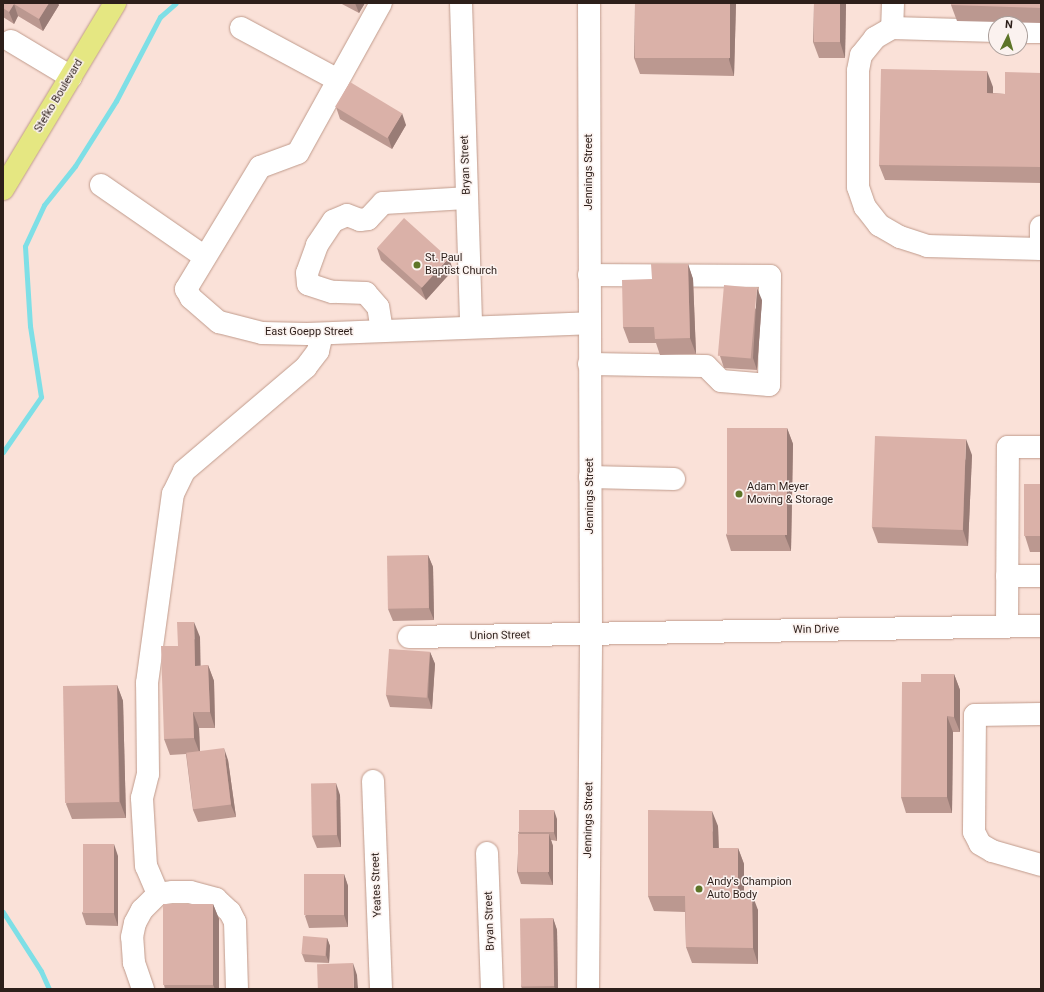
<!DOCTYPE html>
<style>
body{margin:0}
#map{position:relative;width:1044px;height:992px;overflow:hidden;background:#fae1d8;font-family:Roboto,sans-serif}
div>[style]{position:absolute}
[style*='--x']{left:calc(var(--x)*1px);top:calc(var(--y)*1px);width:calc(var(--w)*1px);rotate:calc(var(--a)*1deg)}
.stream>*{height:5px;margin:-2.5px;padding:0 2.5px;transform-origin:2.5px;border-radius:2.5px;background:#7edfe6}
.roads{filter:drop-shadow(0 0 1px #c09b8c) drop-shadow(0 0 1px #c09b8c)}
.minor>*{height:22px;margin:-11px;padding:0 11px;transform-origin:11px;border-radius:11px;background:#fff}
.major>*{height:22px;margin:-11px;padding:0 11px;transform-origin:11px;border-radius:11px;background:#e5e782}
.wall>*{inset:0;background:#bb9890}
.shaded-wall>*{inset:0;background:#997c76}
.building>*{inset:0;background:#dab1a8;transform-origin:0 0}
.dots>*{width:11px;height:11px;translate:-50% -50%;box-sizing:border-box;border:2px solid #fbf2ef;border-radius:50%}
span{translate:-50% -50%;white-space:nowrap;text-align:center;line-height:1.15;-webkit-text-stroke:3px #fbf2ef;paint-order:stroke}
.street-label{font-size:11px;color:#2d1f1a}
.poi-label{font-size:11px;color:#2d1f1a}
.left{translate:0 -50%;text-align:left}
.frame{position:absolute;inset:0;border:4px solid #2d1f1a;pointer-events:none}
.north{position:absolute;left:988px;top:16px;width:40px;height:40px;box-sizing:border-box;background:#fbf2ef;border:1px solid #a99e9a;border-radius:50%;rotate:5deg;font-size:11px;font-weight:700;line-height:16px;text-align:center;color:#2d1f1a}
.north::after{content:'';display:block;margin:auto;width:14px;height:18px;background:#5d7528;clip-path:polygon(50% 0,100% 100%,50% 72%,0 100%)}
</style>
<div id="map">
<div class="stream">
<div style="--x:3;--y:452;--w:67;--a:-55.4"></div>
<div style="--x:41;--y:397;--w:72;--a:-98.8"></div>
<div style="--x:30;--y:326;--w:80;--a:-93.6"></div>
<div style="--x:25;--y:246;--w:45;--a:-65.1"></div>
<div style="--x:44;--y:205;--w:50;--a:-51.5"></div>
<div style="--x:75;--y:166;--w:77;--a:-57.8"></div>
<div style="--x:116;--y:101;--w:95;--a:-62.4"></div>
<div style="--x:160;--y:17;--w:21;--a:-41"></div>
<div style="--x:3;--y:912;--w:70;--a:57.2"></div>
<div style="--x:41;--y:971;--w:20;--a:66"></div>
</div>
<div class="roads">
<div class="minor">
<div style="--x:381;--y:3;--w:171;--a:119"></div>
<div style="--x:298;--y:153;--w:40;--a:159.8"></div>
<div style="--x:260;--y:167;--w:143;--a:121.2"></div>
<div style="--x:186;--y:289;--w:10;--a:61"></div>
<div style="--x:191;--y:298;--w:37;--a:41"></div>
<div style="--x:219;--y:322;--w:44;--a:14.3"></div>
<div style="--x:262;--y:333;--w:45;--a:1.3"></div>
<div style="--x:307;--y:334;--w:282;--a:-2.2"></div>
<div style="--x:461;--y:3;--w:323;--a:88.2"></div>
<div style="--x:893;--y:3;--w:25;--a:92"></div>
<div style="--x:892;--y:28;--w:104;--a:1.7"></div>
<div style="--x:241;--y:28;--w:110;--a:28.2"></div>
<div style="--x:892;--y:28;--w:20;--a:150"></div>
<div style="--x:875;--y:38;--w:22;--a:129"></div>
<div style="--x:861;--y:55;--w:16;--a:101"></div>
<div style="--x:858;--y:71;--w:116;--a:90"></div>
<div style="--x:858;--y:187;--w:21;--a:71"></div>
<div style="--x:865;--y:207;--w:23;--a:52"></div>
<div style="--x:879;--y:225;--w:24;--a:30"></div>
<div style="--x:900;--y:237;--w:28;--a:18"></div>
<div style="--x:927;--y:246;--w:114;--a:1.5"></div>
<div style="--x:1020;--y:32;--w:21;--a:0"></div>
<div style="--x:11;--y:41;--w:70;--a:31"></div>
<div style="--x:101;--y:185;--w:126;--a:34.7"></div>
<div style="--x:1041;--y:249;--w:22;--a:-90"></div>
<div style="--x:589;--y:275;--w:181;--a:0.3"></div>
<div style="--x:770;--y:276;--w:109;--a:90.5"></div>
<div style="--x:769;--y:385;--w:48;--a:-175.2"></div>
<div style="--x:721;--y:381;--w:21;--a:-135"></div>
<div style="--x:706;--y:366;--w:117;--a:-179"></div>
<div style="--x:382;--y:331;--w:24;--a:-99"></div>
<div style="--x:378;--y:307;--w:18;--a:-131"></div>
<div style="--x:366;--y:293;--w:34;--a:-178"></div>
<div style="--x:332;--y:292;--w:25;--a:-162"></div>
<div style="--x:308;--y:284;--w:11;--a:-95"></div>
<div style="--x:307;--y:273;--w:30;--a:-70"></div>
<div style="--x:317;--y:245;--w:29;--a:-56"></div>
<div style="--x:333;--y:221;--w:15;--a:-23"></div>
<div style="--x:347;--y:215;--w:14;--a:21"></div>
<div style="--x:360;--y:220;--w:8;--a:-7"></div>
<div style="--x:368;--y:219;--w:22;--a:-47"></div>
<div style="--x:383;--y:203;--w:84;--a:-3.4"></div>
<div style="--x:590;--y:477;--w:84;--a:1.4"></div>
<div style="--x:1007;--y:576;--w:34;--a:0"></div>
<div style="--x:1007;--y:626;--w:179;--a:-89.7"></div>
<div style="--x:1008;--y:447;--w:33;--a:0"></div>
<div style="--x:409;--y:637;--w:632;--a:-1"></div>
<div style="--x:1041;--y:714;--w:66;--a:179.1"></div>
<div style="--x:975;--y:715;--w:117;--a:90.5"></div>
<div style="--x:974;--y:832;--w:13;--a:63"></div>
<div style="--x:980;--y:844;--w:14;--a:30"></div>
<div style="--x:992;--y:851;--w:51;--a:15.9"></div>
<div style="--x:373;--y:781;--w:208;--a:87.8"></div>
<div style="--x:487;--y:853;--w:136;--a:87.9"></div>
<div style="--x:158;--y:894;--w:30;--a:-113"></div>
<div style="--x:146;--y:866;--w:68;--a:-93.4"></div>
<div style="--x:142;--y:798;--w:25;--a:-76"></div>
<div style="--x:148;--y:774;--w:91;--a:-90.6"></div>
<div style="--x:147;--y:683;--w:191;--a:-82.2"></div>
<div style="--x:173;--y:494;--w:25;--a:-64"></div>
<div style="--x:184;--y:471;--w:160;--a:-40.4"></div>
<div style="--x:306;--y:367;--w:20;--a:-53"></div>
<div style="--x:318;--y:351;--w:17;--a:-77"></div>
<div style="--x:143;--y:989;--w:28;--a:-109"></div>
<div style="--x:134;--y:963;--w:26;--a:-94"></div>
<div style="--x:132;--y:937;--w:14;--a:-78"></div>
<div style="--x:135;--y:923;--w:15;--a:-62"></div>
<div style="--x:142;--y:910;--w:23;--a:-45"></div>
<div style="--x:158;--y:894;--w:15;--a:-8"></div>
<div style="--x:173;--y:892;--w:17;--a:0"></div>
<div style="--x:190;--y:892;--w:27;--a:15"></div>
<div style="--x:216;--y:899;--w:19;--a:43"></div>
<div style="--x:230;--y:912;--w:11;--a:63"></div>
<div style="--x:235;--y:922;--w:67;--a:88.3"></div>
<div style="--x:588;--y:989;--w:354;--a:-89.5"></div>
<div style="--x:591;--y:635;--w:632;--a:-90.18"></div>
</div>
<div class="major">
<div style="--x:3;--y:189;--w:217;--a:-58.9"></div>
</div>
</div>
<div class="wall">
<div style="clip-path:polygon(3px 3px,59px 5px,43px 31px,18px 16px,14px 24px,3px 17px)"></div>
<div style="clip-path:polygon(340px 3px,365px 3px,359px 13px)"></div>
<div style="clip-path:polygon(635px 3px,736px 3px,734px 76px,640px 74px,634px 58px)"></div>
<div style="clip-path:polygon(814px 3px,846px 3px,845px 58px,819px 58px,813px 42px)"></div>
<div style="clip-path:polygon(1041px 3px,1041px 23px,957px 21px,951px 5px)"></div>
<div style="clip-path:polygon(1041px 73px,1041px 183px,885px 180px,879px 165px,993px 87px,993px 93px,1005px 94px)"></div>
<div style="clip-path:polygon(336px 107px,406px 125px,392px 149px,340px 119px)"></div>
<div style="clip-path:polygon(377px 248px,453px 270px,426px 300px,381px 260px)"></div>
<div style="clip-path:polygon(688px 264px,693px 279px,696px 354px,660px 355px,656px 343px,629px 343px,623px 327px,652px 279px)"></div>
<div style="clip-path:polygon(762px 300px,757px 370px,724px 368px,720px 356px)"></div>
<div style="clip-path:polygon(787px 428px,793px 444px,791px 551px,731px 551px,726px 535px)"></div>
<div style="clip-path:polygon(972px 455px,968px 546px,878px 543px,872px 527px)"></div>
<div style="clip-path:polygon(1041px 484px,1041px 552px,1030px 552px,1025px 536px)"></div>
<div style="clip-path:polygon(428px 555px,433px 567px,434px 620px,393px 621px,388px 609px)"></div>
<div style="clip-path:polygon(200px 637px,200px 666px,208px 665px,214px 681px,215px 728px,199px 728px,200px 751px,228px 760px,236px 817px,198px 822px,193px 810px,186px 754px,170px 755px,164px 739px,178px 646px)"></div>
<div style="clip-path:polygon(430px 652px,435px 664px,432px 709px,390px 707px,386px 695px)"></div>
<div style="clip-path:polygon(954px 674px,960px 690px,960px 732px,953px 732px,952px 813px,906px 813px,901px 797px,921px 682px)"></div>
<div style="clip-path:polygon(117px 685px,123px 701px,126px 818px,72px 819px,66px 804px)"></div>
<div style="clip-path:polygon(340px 795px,341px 847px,317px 848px,312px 836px)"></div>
<div style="clip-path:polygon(557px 819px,557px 841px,551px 840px,553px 846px,553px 885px,521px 884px,517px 872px,519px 834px,518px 832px)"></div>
<div style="clip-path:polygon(718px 826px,719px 848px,738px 848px,744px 864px,744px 894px,758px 910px,758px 964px,692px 963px,686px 947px,685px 912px,654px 911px,648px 896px)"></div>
<div style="clip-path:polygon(118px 856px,118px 926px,86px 925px,82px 913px)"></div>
<div style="clip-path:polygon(344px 874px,348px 886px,348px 927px,309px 928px,305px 916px)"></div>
<div style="clip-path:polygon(213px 904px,219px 919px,219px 989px,165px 989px,164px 985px)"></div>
<div style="clip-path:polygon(553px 918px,557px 930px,558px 989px,522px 989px,521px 986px)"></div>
<div style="clip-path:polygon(327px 938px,330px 946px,329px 963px,305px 962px,302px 954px)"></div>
</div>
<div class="shaded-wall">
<div style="clip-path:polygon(49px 3px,58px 3px,59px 5px,43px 31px,39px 19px)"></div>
<div style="clip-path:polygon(355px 3px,365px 3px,359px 13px)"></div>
<div style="clip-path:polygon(730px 3px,736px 3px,734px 76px,729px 60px)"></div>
<div style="clip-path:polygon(840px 3px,846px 3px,845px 58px,840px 42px)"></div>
<div style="clip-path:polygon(14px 4px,18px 16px,14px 24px,9px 12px)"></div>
<div style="clip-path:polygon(987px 71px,993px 87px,993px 109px,987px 93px)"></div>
<div style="clip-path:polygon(402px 113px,406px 125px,392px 149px,388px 137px)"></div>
<div style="clip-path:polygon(449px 258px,453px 270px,426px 300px,421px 288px)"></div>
<div style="clip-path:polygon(688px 264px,693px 279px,696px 354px,690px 338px)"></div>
<div style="clip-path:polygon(757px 288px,762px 300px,757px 370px,753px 358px)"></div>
<div style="clip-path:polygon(787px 428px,793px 444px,791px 551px,785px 536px)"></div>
<div style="clip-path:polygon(966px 439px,972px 455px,968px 546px,963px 530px)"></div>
<div style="clip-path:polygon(428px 555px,433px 567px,434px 620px,429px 608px)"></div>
<div style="clip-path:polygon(194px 622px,200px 637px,201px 682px,195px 666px)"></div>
<div style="clip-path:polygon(430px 652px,435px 664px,432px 709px,428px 697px)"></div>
<div style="clip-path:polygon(208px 665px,214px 681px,215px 728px,210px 712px)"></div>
<div style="clip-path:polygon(954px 674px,960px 690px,960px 732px,954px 717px)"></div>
<div style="clip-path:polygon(117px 685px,123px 701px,126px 818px,120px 802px)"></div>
<div style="clip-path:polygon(193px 712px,199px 728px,200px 754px,194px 738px)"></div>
<div style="clip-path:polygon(947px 716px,953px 732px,952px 813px,947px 797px)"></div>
<div style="clip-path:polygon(224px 748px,228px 760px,236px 817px,231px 805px)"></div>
<div style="clip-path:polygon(336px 783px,340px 795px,341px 847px,337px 835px)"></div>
<div style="clip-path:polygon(554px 810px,557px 819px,557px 841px,554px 833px)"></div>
<div style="clip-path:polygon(712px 811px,718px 826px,719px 864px,713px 848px)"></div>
<div style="clip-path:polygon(549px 834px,553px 846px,553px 885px,548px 873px)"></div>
<div style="clip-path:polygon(114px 844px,118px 856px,118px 926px,114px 914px)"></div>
<div style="clip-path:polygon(738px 848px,744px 864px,744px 910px,738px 894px)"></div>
<div style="clip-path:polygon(344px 874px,348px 886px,348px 927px,344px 915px)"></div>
<div style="clip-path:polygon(752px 894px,758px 910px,758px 964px,753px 948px)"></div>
<div style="clip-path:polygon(213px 904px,219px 919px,219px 989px,215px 989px,213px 985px)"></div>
<div style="clip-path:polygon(553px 918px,557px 930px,558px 989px,555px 989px,554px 986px)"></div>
<div style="clip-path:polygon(327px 938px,330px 946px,329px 963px,326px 955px)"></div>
<div style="clip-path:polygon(353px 963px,357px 975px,358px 989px,354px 989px)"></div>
</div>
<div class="building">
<div style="clip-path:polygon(3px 3px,49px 3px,39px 19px,14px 4px,9px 12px,3px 8px)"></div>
<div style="left:635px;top:3px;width:95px;height:55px"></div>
<div style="left:814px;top:3px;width:26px;height:39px"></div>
<div style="clip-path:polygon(951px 3px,1041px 3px,1041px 8px,951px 5px)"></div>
<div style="clip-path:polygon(881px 69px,987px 71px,987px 93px,1005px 94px,1005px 72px,1041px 73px,1041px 167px,879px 165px)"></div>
<div style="left:350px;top:82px;width:61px;height:29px;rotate:31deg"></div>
<div style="left:404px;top:218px;width:60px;height:40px;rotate:42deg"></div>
<div style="clip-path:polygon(651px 264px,688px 264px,690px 338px,655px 339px,654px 327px,623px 327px,622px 280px,652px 279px)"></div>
<div style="left:724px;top:285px;width:33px;height:71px;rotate:5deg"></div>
<div style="left:727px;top:428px;width:60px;height:107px"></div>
<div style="left:875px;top:436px;width:91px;height:91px;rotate:2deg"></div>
<div style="left:1041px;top:484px;width:52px;height:17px;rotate:90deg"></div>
<div style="left:428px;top:555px;width:53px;height:41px;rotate:89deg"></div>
<div style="clip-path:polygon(177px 622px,194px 622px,195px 666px,208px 665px,210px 712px,193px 712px,194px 738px,164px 739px,161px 646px,178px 646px)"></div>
<div style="left:389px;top:649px;width:41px;height:46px;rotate:4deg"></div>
<div style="clip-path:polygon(921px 674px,954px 674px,954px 717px,947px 716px,947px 797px,901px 797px,902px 682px,921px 682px)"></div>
<div style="left:117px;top:685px;width:117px;height:54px;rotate:89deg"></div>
<div style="left:224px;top:748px;width:57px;height:38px;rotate:83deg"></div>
<div style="left:336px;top:783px;width:52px;height:25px;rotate:89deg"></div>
<div style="left:519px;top:810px;width:35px;height:22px"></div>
<div style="clip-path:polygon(648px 810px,712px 811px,713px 848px,738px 848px,738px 894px,752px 894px,753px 948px,686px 947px,685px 896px,648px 896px)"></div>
<div style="left:518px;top:834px;width:31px;height:38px"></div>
<div style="left:83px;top:844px;width:31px;height:69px"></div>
<div style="left:344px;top:874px;width:41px;height:40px;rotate:90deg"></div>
<div style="left:163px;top:904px;width:50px;height:81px"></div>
<div style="left:553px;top:918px;width:68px;height:33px;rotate:89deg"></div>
<div style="left:303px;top:936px;width:24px;height:18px;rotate:5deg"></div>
<div style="left:353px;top:963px;width:26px;height:36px;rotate:88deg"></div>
</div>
<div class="dots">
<div style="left:417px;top:265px;background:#5d7528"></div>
<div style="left:739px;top:494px;background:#5d7528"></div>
<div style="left:699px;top:889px;background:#5d7528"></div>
</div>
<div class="street-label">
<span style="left:59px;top:96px;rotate:-59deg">Stefko Boulevard</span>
<span style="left:466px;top:165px;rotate:-92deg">Bryan Street</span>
<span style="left:589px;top:172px;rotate:-90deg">Jennings Street</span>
<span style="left:309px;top:332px">East Goepp Street</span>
<span style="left:590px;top:496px;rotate:-90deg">Jennings Street</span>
<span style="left:816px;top:630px;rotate:-1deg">Win Drive</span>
<span style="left:500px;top:636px;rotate:-1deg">Union Street</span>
<span style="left:589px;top:820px;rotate:-89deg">Jennings Street</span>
<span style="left:377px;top:885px;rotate:-92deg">Yeates Street</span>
<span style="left:490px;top:921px;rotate:-92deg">Bryan Street</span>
</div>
<div class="poi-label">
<span class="left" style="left:425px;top:265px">St. Paul<br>Baptist Church</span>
<span class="left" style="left:747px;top:494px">Adam Meyer<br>Moving &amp; Storage</span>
<span class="left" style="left:707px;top:889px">Andy's Champion<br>Auto Body</span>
</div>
<div class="frame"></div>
<div class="north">N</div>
</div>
